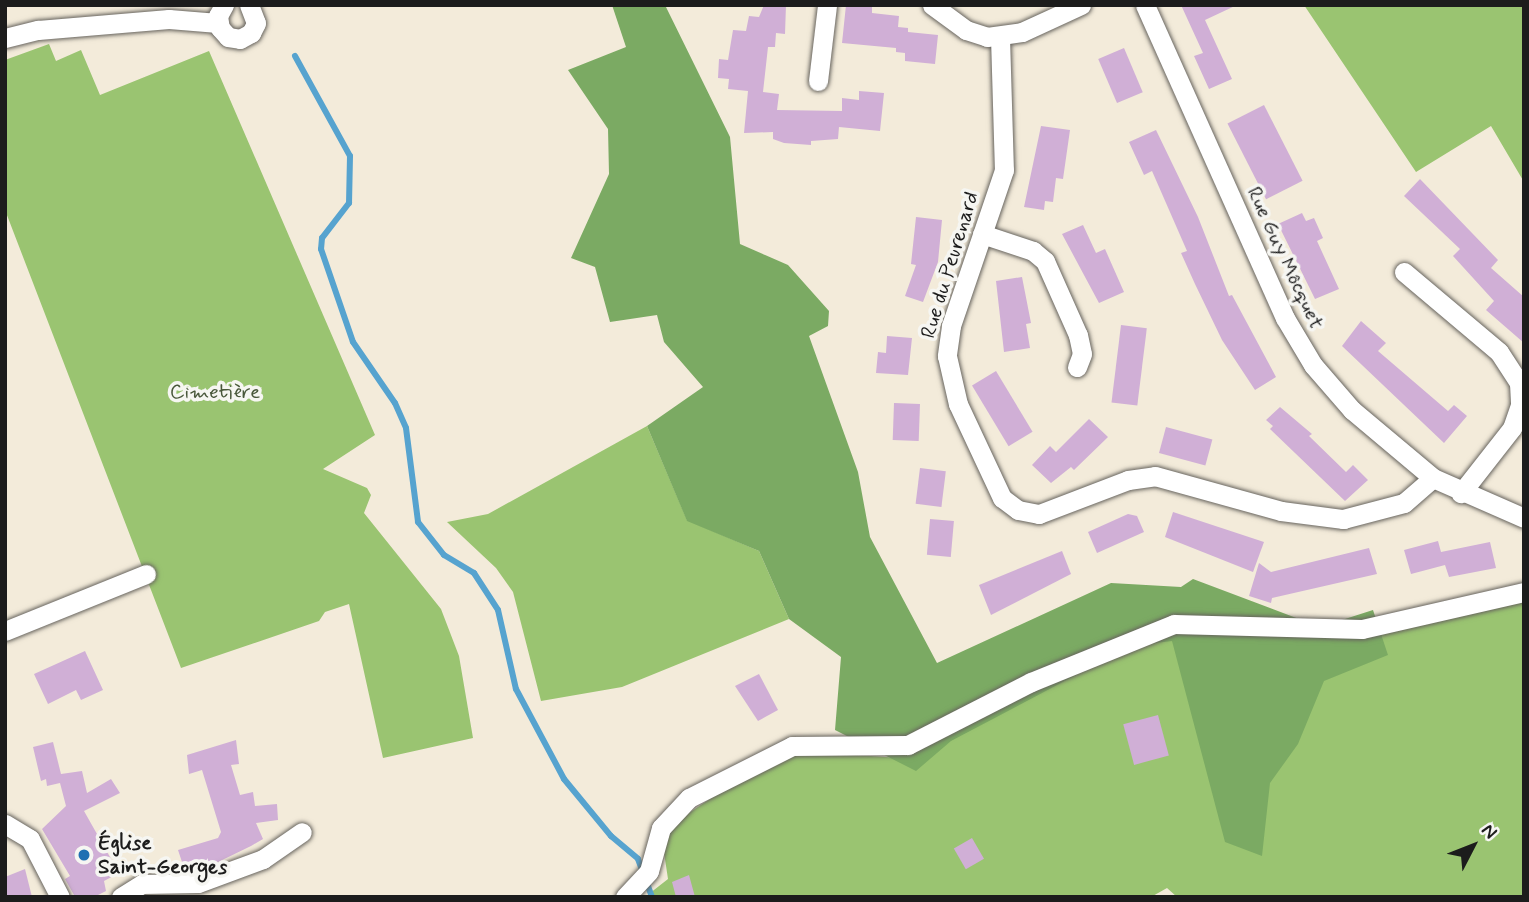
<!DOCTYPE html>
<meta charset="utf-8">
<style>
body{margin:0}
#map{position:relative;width:1529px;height:902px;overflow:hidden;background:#f3ebda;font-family:Mynerve,sans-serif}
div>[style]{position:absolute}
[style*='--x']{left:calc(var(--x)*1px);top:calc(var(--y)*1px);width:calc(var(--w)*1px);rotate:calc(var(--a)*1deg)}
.green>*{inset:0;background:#9ac471}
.forest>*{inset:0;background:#7baa63}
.stream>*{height:6px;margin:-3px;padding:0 3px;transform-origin:3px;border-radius:3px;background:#56a3cf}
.building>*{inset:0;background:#d0afd6;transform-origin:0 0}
.roads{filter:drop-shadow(0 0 2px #67645e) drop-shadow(0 0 2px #67645e)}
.minor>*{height:19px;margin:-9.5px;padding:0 9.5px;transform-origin:9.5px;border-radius:9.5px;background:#fff}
.dots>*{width:19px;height:19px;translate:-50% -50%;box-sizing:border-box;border:4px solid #f6f6f2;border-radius:50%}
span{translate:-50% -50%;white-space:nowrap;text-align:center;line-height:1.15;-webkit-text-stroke:7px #f6f6f2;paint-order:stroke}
.street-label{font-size:21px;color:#1c1c1c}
.park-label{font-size:21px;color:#48573a}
.poi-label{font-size:21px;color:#1c1c1c;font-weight:700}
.left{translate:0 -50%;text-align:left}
.frame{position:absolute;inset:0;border:7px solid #1c1c1c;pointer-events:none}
.north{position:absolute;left:1438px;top:811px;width:70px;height:70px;-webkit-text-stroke:5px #f6f6f2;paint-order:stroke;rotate:48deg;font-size:19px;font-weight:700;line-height:28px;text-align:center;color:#1c1c1c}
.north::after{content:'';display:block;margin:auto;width:24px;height:32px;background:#1c1c1c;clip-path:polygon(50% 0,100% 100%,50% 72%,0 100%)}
</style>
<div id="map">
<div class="green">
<div style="clip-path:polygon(1304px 5px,1524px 5px,1524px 182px,1491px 126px,1416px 172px)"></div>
<div style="clip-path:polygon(49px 44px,56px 61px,81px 50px,100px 95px,209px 51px,375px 435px,323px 469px,367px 488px,371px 495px,364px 513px,441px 609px,459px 656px,473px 738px,383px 758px,349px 604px,325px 612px,319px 621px,181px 668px,5px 210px,5px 60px)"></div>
<div style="clip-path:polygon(647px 426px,687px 520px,759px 551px,789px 619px,622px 687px,541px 701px,513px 592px,496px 568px,447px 522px,488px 514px)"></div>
<div style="clip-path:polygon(1524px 601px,1524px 897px,1177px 897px,1167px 888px,1151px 897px,645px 897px,668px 879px,663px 846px,677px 821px,759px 766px,808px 752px,917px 759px,1104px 612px,1249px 638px)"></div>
</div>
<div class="forest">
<div style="clip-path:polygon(612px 5px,665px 5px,730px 137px,740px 244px,788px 265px,829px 311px,828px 326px,809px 336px,858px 472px,870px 537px,937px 663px,1111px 583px,1181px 587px,1193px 579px,1320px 627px,1373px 610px,1388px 655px,1324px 681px,1298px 744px,1270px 783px,1262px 856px,1225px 842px,1172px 641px,1131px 646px,951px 741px,916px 771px,835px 730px,841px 657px,789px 619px,759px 551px,687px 521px,647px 426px,703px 387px,664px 342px,657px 315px,610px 322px,595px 267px,571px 258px,609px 174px,608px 129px,568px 70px,626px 47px)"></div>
</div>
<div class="stream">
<div style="--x:295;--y:56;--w:114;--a:61.2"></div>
<div style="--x:350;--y:156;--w:47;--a:91.2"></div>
<div style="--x:349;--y:203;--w:44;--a:127.6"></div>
<div style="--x:322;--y:238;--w:11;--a:95"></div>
<div style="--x:321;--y:249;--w:98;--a:71"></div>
<div style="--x:353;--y:342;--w:74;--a:55.5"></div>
<div style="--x:395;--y:403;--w:27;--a:66"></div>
<div style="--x:406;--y:428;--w:95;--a:82.7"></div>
<div style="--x:418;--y:522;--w:42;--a:51.8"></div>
<div style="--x:444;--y:555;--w:35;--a:31"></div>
<div style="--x:474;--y:573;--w:44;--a:57"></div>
<div style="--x:498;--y:610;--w:81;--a:77.2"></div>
<div style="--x:516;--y:689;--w:102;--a:61.9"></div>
<div style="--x:564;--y:779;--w:74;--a:50.5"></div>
<div style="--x:611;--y:836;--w:35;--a:40"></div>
<div style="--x:638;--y:859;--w:40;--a:69.8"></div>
</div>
<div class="building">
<div style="clip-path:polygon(764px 5px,786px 5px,785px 34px,776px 33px,775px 47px,768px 47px,763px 92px,779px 94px,777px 110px,842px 111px,842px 98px,859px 100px,859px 91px,884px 93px,880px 131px,839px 127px,838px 139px,811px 141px,811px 145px,784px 143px,773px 139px,773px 132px,744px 133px,748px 91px,728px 89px,729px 79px,718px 78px,719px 59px,728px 60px,733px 30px,746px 31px,749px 16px,759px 17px)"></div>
<div style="clip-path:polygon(846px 5px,872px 6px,872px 13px,899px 16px,898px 27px,908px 28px,908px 32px,938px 35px,935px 64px,905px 61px,905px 53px,896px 52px,896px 48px,842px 43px)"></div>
<div style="clip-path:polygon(1181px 5px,1237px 5px,1205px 20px,1232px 79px,1209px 89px,1194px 56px,1203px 53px)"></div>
<div style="left:1124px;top:48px;width:48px;height:28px;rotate:67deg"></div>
<div style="left:1264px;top:105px;width:85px;height:41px;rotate:63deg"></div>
<div style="clip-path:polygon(1041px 126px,1070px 130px,1063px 179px,1056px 178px,1053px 202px,1045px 201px,1044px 210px,1024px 207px)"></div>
<div style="clip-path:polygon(1156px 130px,1198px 217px,1229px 296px,1232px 295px,1276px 377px,1255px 390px,1222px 340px,1195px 284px,1181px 253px,1187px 251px,1152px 171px,1144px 175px,1129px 142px)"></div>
<div style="clip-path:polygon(1420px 179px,1498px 260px,1491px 268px,1524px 297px,1524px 343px,1486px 310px,1494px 301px,1453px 256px,1460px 249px,1404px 196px)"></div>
<div style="clip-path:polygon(1302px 213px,1306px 221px,1314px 218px,1323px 238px,1317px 241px,1339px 289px,1315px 299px,1278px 224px)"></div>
<div style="clip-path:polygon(916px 217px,942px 220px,938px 262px,923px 302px,905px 296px,916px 265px,911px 264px)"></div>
<div style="clip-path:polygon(1083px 225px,1096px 253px,1105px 249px,1124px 292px,1099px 303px,1062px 234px)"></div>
<div style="clip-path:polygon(1022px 277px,1031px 323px,1026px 324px,1030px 348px,1004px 352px,996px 281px)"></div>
<div style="clip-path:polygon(1361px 321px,1386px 343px,1378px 351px,1448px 411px,1454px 405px,1467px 416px,1444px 443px,1342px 346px)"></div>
<div style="left:1121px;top:325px;width:26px;height:78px;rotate:7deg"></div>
<div style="clip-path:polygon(887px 336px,912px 338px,908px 375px,876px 373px,878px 352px,886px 353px)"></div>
<div style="left:996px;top:371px;width:71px;height:28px;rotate:59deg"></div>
<div style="left:894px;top:403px;width:26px;height:37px;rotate:2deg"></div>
<div style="clip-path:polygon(1280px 407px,1312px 434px,1309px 436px,1346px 472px,1353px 465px,1368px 480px,1345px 501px,1270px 429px,1273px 426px,1266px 420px)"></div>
<div style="clip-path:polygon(1089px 419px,1108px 437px,1074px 470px,1071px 467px,1051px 483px,1032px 465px,1050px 446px,1056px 452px)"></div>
<div style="left:1166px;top:427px;width:48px;height:27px;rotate:15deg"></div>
<div style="left:920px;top:468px;width:26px;height:36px;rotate:7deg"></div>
<div style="clip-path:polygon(1173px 512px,1264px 542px,1253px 572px,1165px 537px)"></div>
<div style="clip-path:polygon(1128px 514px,1137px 516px,1144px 532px,1097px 553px,1088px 532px)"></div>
<div style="left:930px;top:519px;width:24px;height:36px;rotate:5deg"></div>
<div style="clip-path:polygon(1438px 541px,1441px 552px,1490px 542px,1496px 568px,1449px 577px,1445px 565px,1411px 574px,1404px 550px)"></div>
<div style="clip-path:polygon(1369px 548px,1377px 574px,1272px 598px,1271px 603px,1249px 596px,1259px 563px,1271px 572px)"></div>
<div style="clip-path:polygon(1062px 551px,1071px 574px,991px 615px,979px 585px)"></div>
<div style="clip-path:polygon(85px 651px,103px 690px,81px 700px,76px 690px,48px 704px,34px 674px)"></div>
<div style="clip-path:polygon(759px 674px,778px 710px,758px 721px,735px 686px)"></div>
<div style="left:1158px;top:715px;width:42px;height:36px;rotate:75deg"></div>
<div style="clip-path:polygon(236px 740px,239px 764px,231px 765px,240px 795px,253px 792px,255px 806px,277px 804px,278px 820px,256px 823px,263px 839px,251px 846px,214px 864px,185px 871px,178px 850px,218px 838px,221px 832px,202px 770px,189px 774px,187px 755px)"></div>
<div style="clip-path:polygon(53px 742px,61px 774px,82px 771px,87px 793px,111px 779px,120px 793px,84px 811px,119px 873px,104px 881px,106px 891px,94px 897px,74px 895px,65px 879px,70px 876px,42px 829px,66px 806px,60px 783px,47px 786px,46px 779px,41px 781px,33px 747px)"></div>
<div style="left:972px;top:838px;width:24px;height:21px;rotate:60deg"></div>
<div style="clip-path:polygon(25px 869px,32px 897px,5px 897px,5px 877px)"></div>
<div style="clip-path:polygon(689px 875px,695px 897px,676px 897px,672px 882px)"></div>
</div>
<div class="roads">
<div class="minor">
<div style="--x:224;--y:5;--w:13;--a:119"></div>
<div style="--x:218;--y:16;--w:12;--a:81"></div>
<div style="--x:220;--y:28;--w:12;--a:48"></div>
<div style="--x:228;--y:37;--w:12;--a:9"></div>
<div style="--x:240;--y:39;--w:13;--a:-29"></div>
<div style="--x:251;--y:33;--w:11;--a:-63"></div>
<div style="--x:256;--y:23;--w:19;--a:-111"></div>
<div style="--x:932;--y:5;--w:42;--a:36.3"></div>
<div style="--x:966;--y:30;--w:22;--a:18"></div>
<div style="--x:987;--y:37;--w:35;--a:-8"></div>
<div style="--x:1022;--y:32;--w:65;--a:-24.6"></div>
<div style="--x:1145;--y:5;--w:343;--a:65.9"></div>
<div style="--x:1285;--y:318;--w:55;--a:59.2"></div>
<div style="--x:1313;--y:365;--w:60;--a:49.1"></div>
<div style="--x:1352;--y:410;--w:106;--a:40"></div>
<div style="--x:1433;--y:478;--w:99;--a:23.7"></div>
<div style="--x:1000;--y:37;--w:133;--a:88.3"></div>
<div style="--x:1004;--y:170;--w:165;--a:108.8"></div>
<div style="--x:951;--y:326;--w:30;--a:98"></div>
<div style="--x:947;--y:356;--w:49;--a:77.1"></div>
<div style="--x:958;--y:404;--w:104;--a:64.9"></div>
<div style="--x:1002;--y:498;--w:20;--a:37"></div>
<div style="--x:1018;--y:510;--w:21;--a:11"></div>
<div style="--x:1039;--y:514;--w:95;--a:-20.9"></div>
<div style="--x:1128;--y:480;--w:27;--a:-8"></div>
<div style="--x:1155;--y:476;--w:131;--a:15.5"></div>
<div style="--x:1281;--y:511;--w:63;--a:7.4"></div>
<div style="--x:1343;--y:519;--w:63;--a:-14.7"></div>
<div style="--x:1404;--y:503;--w:38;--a:-41"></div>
<div style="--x:5;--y:38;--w:34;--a:-14"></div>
<div style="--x:38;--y:30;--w:131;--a:-4.8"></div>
<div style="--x:169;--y:19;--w:49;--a:4.7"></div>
<div style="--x:818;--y:81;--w:77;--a:-83.2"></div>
<div style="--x:982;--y:234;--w:54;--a:18.4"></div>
<div style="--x:1033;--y:251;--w:16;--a:40"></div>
<div style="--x:1045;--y:261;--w:81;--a:66"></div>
<div style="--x:1078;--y:335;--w:19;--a:78"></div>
<div style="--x:1082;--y:354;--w:14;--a:111"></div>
<div style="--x:1404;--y:272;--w:124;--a:40.1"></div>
<div style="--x:1499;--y:352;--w:37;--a:57"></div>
<div style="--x:1519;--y:383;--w:22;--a:87"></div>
<div style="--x:1520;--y:405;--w:24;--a:109"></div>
<div style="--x:1512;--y:428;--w:83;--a:128.1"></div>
<div style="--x:5;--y:631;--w:152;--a:-22"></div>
<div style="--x:5;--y:824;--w:29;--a:31"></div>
<div style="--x:30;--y:839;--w:65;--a:62.7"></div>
<div style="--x:121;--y:897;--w:25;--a:-32"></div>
<div style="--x:142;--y:884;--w:56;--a:-1"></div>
<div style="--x:198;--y:883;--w:69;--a:-20.3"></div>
<div style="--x:263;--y:859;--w:47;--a:-34.7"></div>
<div style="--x:625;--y:897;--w:35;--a:-47"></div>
<div style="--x:649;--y:871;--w:45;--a:-74.4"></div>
<div style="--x:661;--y:828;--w:41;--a:-47"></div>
<div style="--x:689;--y:798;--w:115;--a:-26.8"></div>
<div style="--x:792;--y:746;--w:116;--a:-0.5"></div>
<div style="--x:908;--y:745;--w:138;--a:-27.1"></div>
<div style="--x:1031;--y:682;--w:154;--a:-22.1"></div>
<div style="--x:1174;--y:624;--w:188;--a:1.5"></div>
<div style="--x:1362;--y:629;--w:166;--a:-12.9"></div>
</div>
</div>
<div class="dots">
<div style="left:84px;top:855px;background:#1f6fb2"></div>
</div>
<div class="street-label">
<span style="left:1285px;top:258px;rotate:65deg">Rue Guy Môcquet</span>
<span style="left:950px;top:265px;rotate:-73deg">Rue du Peurenard</span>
</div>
<div class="park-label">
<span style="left:215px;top:392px">Cimetière</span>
</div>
<div class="poi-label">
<span class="left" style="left:98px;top:855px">Église<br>Saint-Georges</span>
</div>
<div class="frame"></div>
<div class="north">N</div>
</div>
